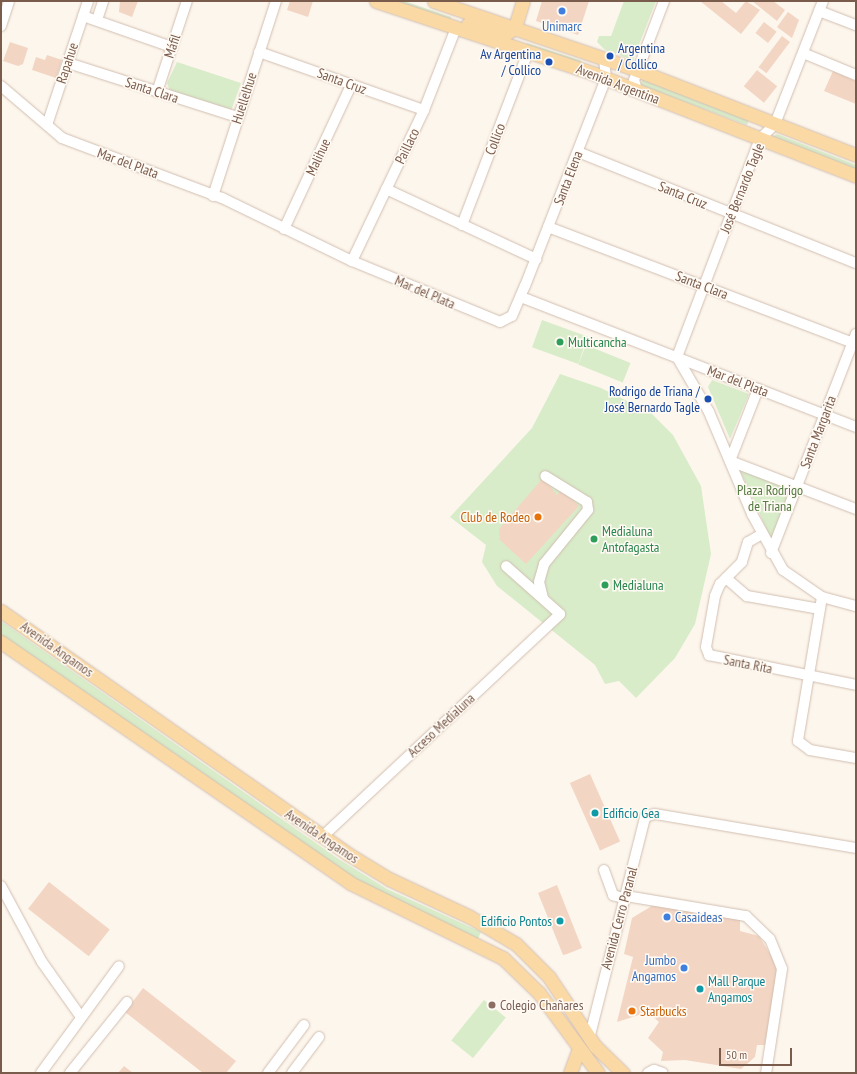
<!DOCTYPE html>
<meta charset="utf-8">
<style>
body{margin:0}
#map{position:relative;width:857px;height:1074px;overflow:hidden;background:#fdf6ec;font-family:"PT Sans Narrow",sans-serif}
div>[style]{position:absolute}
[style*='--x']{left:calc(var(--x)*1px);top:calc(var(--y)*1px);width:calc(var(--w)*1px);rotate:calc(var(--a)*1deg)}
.green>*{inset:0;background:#d8ecc9;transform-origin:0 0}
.building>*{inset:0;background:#f3d5c3;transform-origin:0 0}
.roads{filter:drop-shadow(0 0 1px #d1beb0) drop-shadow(0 0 1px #d1beb0)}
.minor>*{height:10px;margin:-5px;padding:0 5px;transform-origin:5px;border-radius:5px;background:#fff}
.major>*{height:13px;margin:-6.5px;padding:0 6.5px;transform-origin:6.5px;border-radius:6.5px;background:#fbd9a5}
.dots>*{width:11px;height:11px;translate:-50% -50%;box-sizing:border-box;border:2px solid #fffaf3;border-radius:50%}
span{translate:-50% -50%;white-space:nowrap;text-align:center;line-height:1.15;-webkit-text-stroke:3px #fffaf3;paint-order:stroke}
.shop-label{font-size:14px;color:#366cbe}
.left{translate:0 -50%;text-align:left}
.right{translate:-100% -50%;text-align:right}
.street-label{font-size:14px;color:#7a5c4d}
.transit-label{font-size:14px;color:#164399}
.leisure-label{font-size:14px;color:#27864d}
.park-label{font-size:14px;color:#537a41}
.food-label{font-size:14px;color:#c56008}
.culture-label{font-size:14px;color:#0d838f}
.education-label{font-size:14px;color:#785e54}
.frame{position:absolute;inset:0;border:2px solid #7a5c4d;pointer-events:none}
.scale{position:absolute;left:719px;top:1048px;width:73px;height:18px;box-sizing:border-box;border:2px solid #7a5c4d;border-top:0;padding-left:5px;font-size:12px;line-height:14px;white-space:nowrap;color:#7a5c4d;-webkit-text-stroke:3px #fffaf3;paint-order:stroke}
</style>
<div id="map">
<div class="green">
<div style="clip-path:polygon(385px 1px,404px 1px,451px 17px,451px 21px)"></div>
<div style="clip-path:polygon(624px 1px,656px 1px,633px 60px,605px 50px,597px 42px,599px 36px,611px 36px)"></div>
<div style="left:527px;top:43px;width:57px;height:5px;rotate:18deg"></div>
<div style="clip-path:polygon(177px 62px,241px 83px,231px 111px,170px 91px,167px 83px)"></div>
<div style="clip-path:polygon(643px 79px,724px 110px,749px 120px,747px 125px,640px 85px)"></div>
<div style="clip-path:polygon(777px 134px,856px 165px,856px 171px,772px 137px)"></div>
<div style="left:542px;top:320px;width:49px;height:29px;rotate:20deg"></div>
<div style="left:586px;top:345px;width:48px;height:21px;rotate:22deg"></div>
<div style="clip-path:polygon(560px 374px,601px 388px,651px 413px,673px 435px,701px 486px,711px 554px,695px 624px,675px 658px,636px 698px,619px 681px,605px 684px,595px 665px,497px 586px,482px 562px,486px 545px,450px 517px,532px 428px)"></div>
<div style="clip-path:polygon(712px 380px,749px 394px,730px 439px,708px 387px)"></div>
<div style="clip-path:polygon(739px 468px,790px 490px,771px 539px)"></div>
<div style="clip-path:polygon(1px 621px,337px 858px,387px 889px,481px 932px,477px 941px,354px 881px,1px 635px)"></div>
<div style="left:484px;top:1000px;width:28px;height:52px;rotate:39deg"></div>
</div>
<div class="building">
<div style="clip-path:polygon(120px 1px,138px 1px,132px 17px,119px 12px)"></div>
<div style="clip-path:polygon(290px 1px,313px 1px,308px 17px,287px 10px)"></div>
<div style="clip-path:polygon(542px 1px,589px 1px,578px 35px,536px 21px)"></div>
<div style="clip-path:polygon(700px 1px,721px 1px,736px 13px,746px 1px,760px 10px,741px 34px)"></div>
<div style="clip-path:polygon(752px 1px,773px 1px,785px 10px,777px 21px)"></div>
<div style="clip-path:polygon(788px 12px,799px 20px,792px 38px,777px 27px)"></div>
<div style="left:764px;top:22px;width:16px;height:14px;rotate:38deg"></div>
<div style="left:782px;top:36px;width:10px;height:39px;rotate:37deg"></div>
<div style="clip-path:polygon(10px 42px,28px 48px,23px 64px,18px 66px,3px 61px)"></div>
<div style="clip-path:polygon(47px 55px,62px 60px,56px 78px,32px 70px,36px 57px,45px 60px)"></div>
<div style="left:757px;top:70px;width:26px;height:21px;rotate:39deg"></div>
<div style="clip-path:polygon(833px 71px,856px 81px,856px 104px,824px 91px)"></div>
<div style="clip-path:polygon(543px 478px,557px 495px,562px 490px,579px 506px,526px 564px,500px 540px,499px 529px)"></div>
<div style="left:590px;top:774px;width:74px;height:22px;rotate:66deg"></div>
<div style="left:49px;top:882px;width:77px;height:34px;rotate:38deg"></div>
<div style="clip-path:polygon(557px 885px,582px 948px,567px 954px,563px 955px,538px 893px)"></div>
<div style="clip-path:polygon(660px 901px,740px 917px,740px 931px,759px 936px,777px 965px,768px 1045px,757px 1045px,755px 1057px,741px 1069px,685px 1060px,661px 1061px,663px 1052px,648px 1038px,659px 1022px,648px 1012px,617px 1022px,633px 957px,624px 954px,632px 918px)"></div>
<div style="clip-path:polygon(143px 988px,236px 1061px,226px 1073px,203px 1073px,125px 1012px)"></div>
<div style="clip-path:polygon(124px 1066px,133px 1073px,118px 1073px)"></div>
</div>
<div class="roads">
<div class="minor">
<div style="--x:819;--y:11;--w:40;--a:21"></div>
<div style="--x:83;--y:16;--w:94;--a:19.2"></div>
<div style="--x:97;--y:20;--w:20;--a:-72"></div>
<div style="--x:1;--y:26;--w:26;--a:-72"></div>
<div style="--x:259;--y:52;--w:175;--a:19.4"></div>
<div style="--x:803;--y:53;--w:57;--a:22.5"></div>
<div style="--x:68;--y:63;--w:177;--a:17.7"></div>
<div style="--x:1;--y:86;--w:80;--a:40.4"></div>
<div style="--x:62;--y:138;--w:171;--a:20.6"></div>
<div style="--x:222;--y:198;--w:144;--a:25.9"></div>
<div style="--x:352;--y:261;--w:160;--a:22.4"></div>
<div style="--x:500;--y:322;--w:13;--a:-27"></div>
<div style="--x:512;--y:316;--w:33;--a:-67"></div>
<div style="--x:525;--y:286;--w:223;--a:-68.7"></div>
<div style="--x:606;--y:78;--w:20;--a:-96"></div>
<div style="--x:637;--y:90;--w:10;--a:-107"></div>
<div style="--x:634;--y:80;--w:85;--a:-69.2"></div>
<div style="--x:157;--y:92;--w:96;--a:-71.8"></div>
<div style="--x:47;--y:125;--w:131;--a:-71.7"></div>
<div style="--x:578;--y:152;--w:299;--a:21.8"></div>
<div style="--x:386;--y:189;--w:166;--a:25"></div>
<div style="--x:213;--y:196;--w:205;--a:-72.1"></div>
<div style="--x:462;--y:225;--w:185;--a:-69.1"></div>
<div style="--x:548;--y:227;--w:329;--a:20.8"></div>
<div style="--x:284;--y:229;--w:159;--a:-65"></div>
<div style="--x:352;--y:261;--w:167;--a:-64.5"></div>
<div style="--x:424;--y:110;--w:88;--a:-68.7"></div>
<div style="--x:521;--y:297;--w:359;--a:21.2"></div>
<div style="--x:677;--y:357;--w:233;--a:-69.2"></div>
<div style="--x:760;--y:139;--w:21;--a:-45"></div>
<div style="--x:775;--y:124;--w:132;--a:-68.7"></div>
<div style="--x:677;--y:357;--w:64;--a:59.8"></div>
<div style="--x:709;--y:412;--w:111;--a:67.1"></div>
<div style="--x:752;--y:514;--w:64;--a:61"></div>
<div style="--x:783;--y:570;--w:47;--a:34.7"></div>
<div style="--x:822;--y:597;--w:35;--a:15"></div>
<div style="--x:758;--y:389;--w:77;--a:111.3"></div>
<div style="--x:730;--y:461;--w:135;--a:20.9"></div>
<div style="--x:762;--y:534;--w:16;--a:150"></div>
<div style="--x:748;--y:542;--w:21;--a:107"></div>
<div style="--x:742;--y:562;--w:31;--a:135"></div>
<div style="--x:720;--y:584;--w:13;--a:113"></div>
<div style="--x:715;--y:596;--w:52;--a:100"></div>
<div style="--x:706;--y:647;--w:9;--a:69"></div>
<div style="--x:709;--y:655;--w:150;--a:11.5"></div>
<div style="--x:771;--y:553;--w:235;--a:-68.8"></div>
<div style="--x:726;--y:578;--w:28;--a:41"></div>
<div style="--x:747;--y:596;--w:74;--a:10.1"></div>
<div style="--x:822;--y:597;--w:146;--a:99.5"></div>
<div style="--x:798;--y:741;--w:15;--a:37"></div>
<div style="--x:810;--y:750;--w:47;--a:9.9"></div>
<div style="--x:543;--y:598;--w:16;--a:-104"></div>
<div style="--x:539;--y:582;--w:19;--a:-74"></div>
<div style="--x:544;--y:564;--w:70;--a:-50.8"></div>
<div style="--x:588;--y:510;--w:8;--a:-97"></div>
<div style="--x:587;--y:502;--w:49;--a:-148.2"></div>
<div style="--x:322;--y:837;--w:326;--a:-43.1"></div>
<div style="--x:560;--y:614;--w:72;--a:-138.4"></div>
<div style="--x:604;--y:870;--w:27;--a:70"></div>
<div style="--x:613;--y:895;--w:13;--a:18"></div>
<div style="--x:1;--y:886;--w:86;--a:61.7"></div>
<div style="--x:42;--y:962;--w:67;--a:54.7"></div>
<div style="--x:626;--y:896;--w:122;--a:9.5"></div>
<div style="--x:746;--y:916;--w:33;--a:44"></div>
<div style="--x:770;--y:939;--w:32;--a:68"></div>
<div style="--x:782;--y:969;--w:105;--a:98.7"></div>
<div style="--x:589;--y:1039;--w:229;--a:-75.8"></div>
<div style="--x:645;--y:817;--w:10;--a:-17"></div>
<div style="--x:655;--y:814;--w:204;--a:9.6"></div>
<div style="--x:41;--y:1073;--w:132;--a:-53.9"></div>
<div style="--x:70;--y:1073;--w:91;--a:-51.2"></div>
<div style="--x:268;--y:1073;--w:60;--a:-53.1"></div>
<div style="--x:292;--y:1073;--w:45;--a:-53.1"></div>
<div style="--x:648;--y:1073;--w:7;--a:-27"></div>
<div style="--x:654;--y:1070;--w:9;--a:18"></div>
</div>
<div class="major">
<div style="--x:376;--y:1;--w:231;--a:18.4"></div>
<div style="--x:595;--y:74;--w:280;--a:21.3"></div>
<div style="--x:434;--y:1;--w:206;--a:18.7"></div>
<div style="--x:629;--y:67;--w:243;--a:21.2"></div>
<div style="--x:468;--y:24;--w:40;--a:13"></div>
<div style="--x:507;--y:33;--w:10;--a:-37"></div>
<div style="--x:515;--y:27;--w:27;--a:-73"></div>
<div style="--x:1;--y:611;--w:424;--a:35"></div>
<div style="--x:348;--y:854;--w:48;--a:31.4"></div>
<div style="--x:389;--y:879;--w:89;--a:25.1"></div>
<div style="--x:470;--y:917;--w:53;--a:30.4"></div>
<div style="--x:516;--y:944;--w:47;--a:45"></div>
<div style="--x:549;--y:977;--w:83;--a:56.3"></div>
<div style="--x:595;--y:1046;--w:39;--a:44"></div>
<div style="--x:1;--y:642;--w:424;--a:34.6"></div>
<div style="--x:350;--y:883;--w:170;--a:26.1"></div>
<div style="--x:503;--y:958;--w:50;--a:44.2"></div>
<div style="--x:539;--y:993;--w:99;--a:53.6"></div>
<div style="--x:570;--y:1073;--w:23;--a:-70"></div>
</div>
</div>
<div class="dots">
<div style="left:562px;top:11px;background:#3f7fe0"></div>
<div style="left:610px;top:56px;background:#1a4fb4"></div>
<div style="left:549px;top:62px;background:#1a4fb4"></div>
<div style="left:560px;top:342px;background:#2e9e5b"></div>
<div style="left:708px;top:399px;background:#1a4fb4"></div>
<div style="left:538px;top:517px;background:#e8710a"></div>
<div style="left:594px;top:539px;background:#2e9e5b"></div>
<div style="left:605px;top:585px;background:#2e9e5b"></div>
<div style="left:595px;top:813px;background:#0f9aa8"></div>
<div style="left:667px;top:917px;background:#3f7fe0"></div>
<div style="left:560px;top:921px;background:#0f9aa8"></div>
<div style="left:684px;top:968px;background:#3f7fe0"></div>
<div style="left:700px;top:989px;background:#0f9aa8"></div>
<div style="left:492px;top:1005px;background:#8d6e63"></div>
<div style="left:632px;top:1011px;background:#e8710a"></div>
</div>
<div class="shop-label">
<span style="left:562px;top:26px">Unimarc</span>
<span class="left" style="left:675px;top:917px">Casaideas</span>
<span class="right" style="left:676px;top:968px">Jumbo<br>Angamos</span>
</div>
<div class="street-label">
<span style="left:172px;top:46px;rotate:-72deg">Máfil</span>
<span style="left:67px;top:63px;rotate:-72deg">Rapahue</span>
<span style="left:342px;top:81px;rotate:20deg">Santa Cruz</span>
<span style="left:618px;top:84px;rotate:21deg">Avenida Argentina</span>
<span style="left:152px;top:90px;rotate:18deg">Santa Clara</span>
<span style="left:244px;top:98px;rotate:-72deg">Huellelhue</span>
<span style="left:495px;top:139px;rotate:-69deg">Collico</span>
<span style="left:407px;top:146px;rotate:-64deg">Paillaco</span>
<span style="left:318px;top:157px;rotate:-65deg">Malihue</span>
<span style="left:128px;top:163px;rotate:20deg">Mar del Plata</span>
<span style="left:568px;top:178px;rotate:-69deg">Santa Elena</span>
<span style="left:742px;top:188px;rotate:-68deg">José Bernardo Tagle</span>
<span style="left:683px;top:195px;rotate:22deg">Santa Cruz</span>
<span style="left:702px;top:285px;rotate:21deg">Santa Clara</span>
<span style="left:425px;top:292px;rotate:23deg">Mar del Plata</span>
<span style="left:738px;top:381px;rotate:21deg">Mar del Plata</span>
<span style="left:818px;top:432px;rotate:-69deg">Santa Margarita</span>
<span style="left:57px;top:649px;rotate:35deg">Avenida Angamos</span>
<span style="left:748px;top:664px;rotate:11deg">Santa Rita</span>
<span style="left:441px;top:725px;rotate:-43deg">Acceso Medialuna</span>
<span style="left:322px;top:836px;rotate:34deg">Avenida Angamos</span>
<span style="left:619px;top:918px;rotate:-75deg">Avenida Cerro Paranal</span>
</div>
<div class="transit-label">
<span class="left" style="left:618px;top:56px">Argentina<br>/ Collico</span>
<span class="right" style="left:541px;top:62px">Av Argentina<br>/ Collico</span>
<span class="right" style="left:700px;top:399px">Rodrigo de Triana /<br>José Bernardo Tagle</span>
</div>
<div class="leisure-label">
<span class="left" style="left:568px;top:342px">Multicancha</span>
<span class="left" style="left:602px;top:539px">Medialuna<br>Antofagasta</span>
<span class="left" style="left:613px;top:585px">Medialuna</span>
</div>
<div class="park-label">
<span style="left:770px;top:498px">Plaza Rodrigo<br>de Triana</span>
</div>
<div class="food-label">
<span class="right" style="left:530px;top:517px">Club de Rodeo</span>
<span class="left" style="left:640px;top:1011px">Starbucks</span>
</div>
<div class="culture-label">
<span class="left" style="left:603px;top:813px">Edificio Gea</span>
<span class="right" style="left:552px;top:921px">Edificio Pontos</span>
<span class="left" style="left:708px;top:989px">Mall Parque<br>Angamos</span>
</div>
<div class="education-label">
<span class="left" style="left:500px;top:1005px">Colegio Chañares</span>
</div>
<div class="frame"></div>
<div class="scale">50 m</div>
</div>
